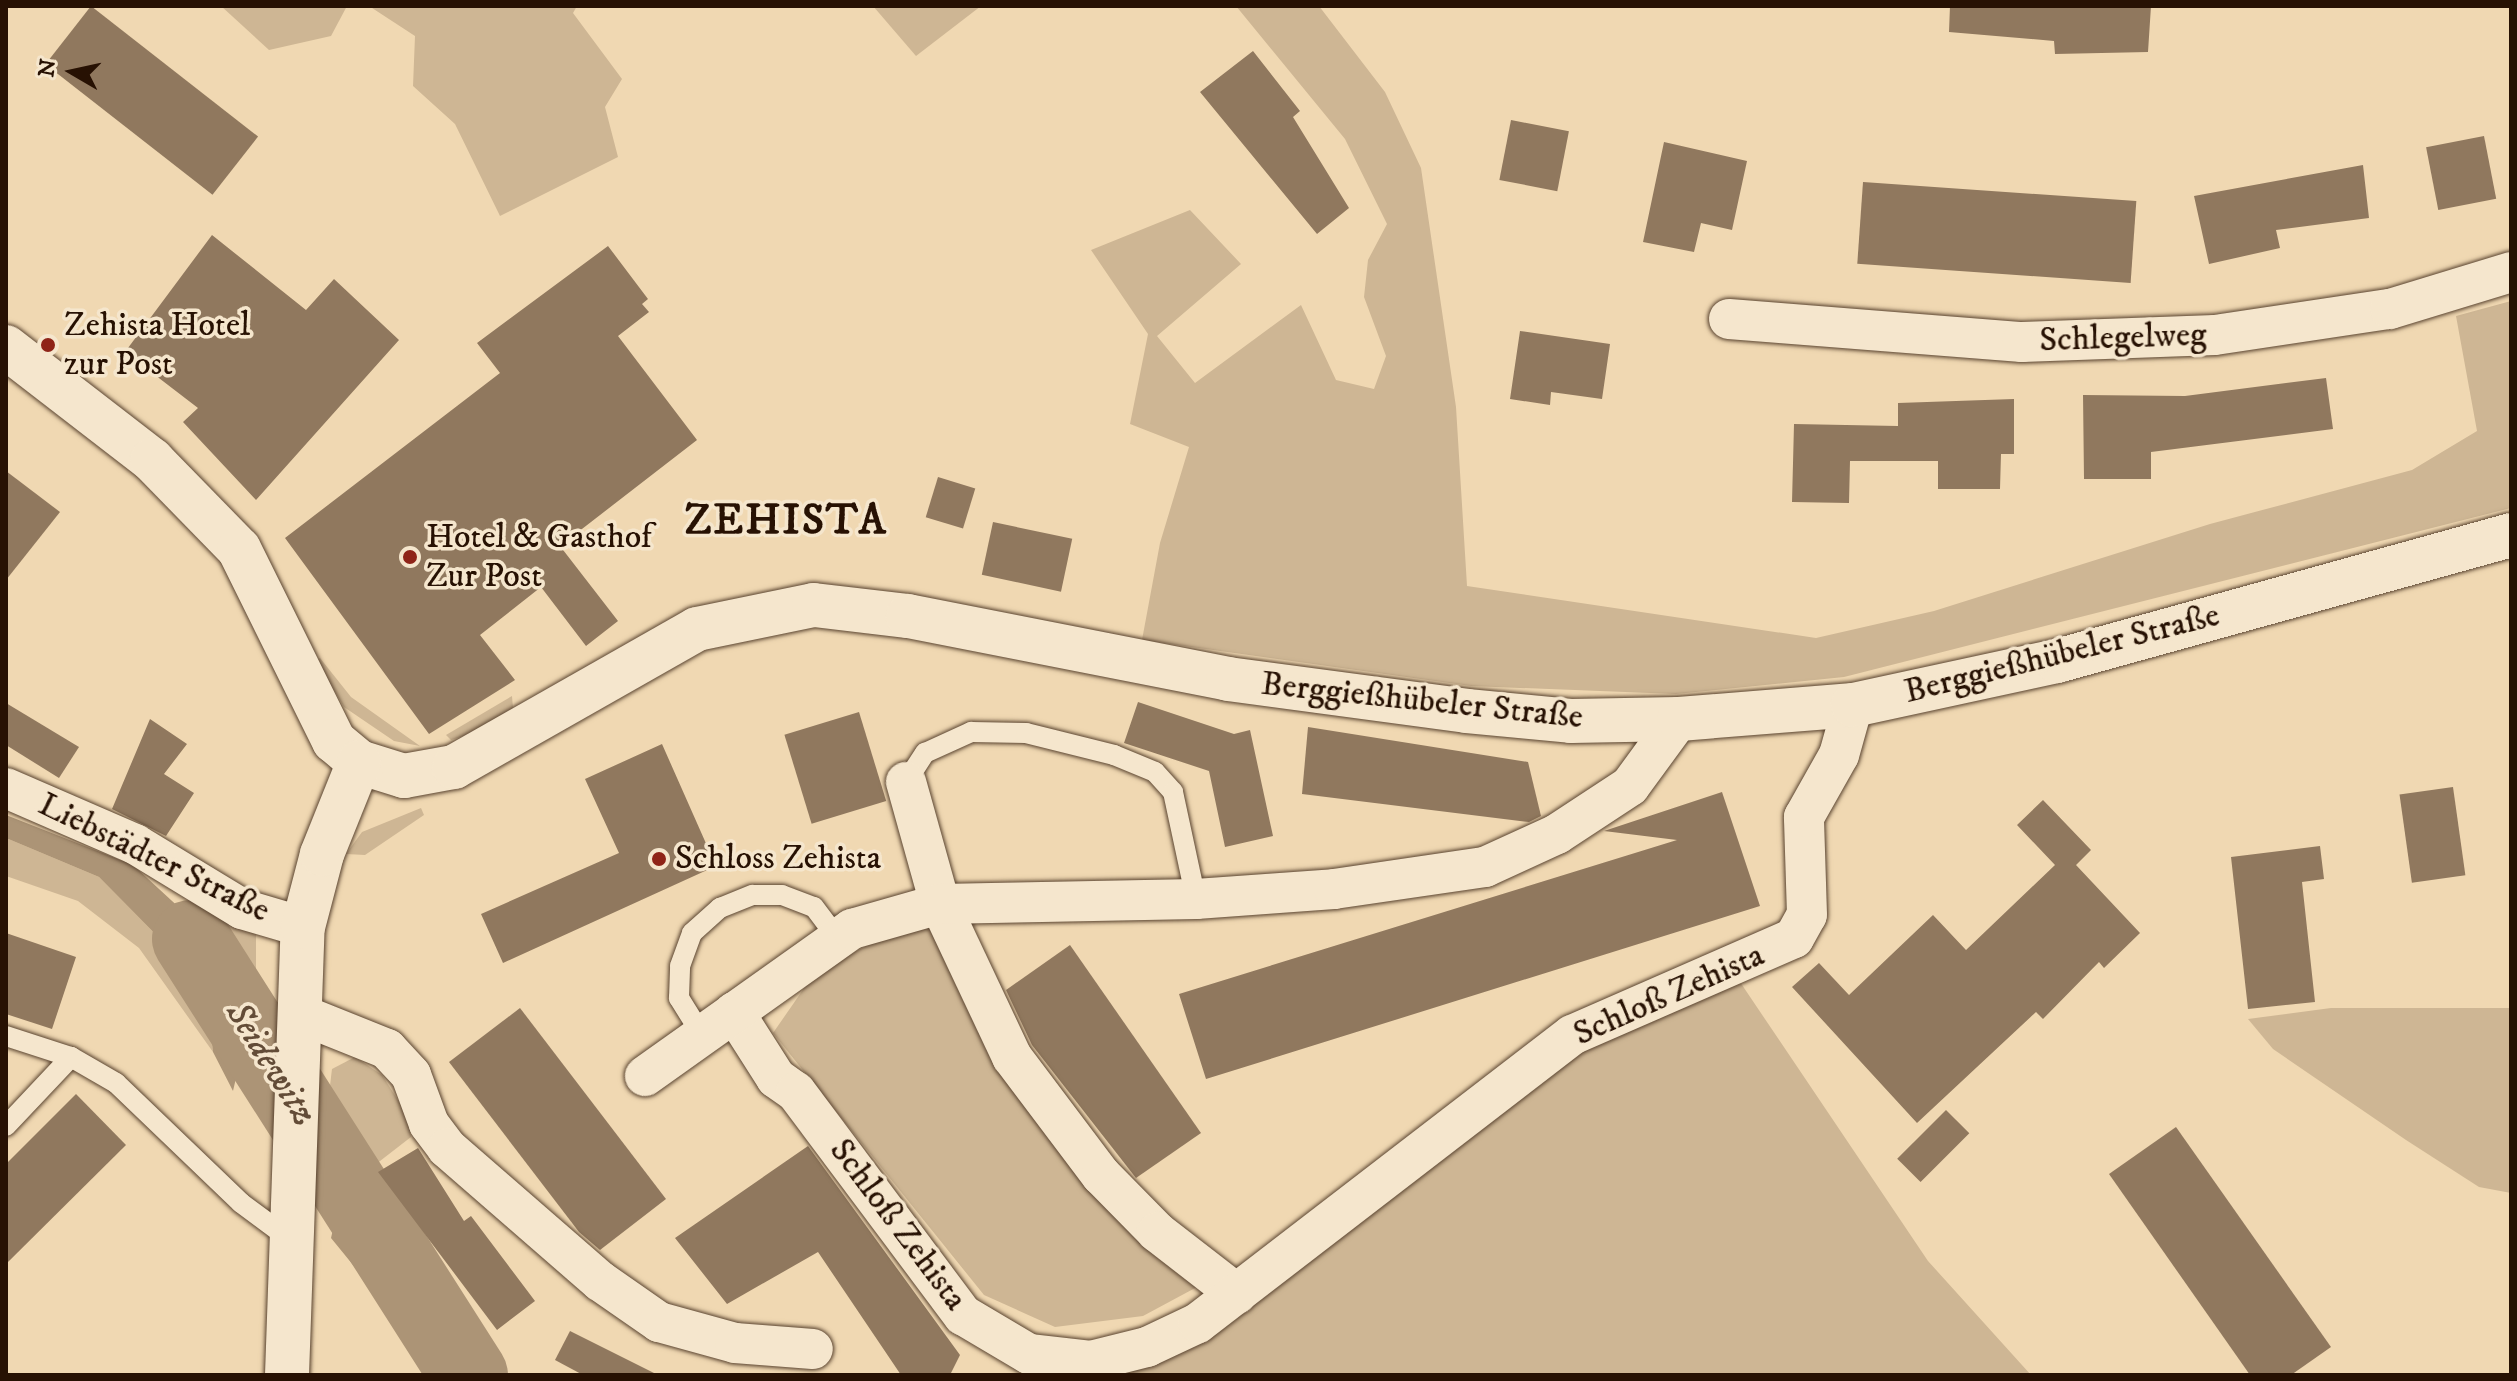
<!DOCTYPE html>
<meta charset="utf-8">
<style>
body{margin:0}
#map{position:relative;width:2517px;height:1381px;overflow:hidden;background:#f0d8b2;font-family:"IM FELL DW Pica",serif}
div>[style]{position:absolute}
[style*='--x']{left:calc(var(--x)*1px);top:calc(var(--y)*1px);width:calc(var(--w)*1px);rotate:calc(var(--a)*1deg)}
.green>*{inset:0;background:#ceb694}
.water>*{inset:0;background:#ac9476}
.river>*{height:78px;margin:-39px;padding:0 39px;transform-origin:39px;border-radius:39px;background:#ac9476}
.building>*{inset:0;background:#90785e;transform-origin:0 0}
.roads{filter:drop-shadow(0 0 2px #59432f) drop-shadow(0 0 2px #59432f)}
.service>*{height:20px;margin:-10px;padding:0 10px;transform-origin:10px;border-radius:10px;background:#f5e6cd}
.minor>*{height:40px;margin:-20px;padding:0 20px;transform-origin:20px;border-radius:20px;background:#f5e6cd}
.secondary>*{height:44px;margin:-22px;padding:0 22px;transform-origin:22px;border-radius:22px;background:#f5e6cd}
.dots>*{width:22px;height:22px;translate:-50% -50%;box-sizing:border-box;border:4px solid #f5e6cd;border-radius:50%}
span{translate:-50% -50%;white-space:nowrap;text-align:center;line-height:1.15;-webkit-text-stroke:7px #f5e6cd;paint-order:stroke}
.poi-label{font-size:34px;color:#271103}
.left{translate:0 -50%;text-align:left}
.street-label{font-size:34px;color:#271103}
.water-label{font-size:36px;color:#634c37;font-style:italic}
.district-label{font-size:42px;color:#271103;font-weight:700;letter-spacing:2px}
.frame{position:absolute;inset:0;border:8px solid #271103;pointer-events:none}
.north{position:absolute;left:32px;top:32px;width:80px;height:80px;-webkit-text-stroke:6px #f5e6cd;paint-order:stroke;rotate:279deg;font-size:22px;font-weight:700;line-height:32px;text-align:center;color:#271103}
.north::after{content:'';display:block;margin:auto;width:28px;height:36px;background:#271103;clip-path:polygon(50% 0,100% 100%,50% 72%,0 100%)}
</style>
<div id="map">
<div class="green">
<div style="clip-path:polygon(221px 6px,347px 6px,331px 36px,269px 50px)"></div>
<div style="clip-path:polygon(369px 6px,577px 6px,573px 13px,622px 79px,605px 107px,618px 157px,500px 216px,455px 124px,413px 86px,415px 36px)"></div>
<div style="clip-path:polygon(873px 6px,981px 6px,916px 56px)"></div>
<div style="clip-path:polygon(1236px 6px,1319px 6px,1385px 92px,1421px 168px,1456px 407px,1467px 586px,1816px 638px,1934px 611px,2210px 524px,2412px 470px,2477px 431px,2456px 316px,2511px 301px,2511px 508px,1844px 677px,1676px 694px,1471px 686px,1142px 640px,1160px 543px,1189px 447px,1130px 424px,1148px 334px,1091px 250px,1190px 210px,1241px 264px,1157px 336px,1195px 383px,1301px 305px,1336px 380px,1374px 389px,1386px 356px,1364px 297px,1368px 260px,1387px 224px,1345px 139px)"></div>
<div style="clip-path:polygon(320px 658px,351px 697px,420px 746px,394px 741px,344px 707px,316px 660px)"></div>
<div style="clip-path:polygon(512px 696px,513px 708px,470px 734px,451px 740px,446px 735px)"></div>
<div style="clip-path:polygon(421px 808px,424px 815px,365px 855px,346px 854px,362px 832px)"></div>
<div style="clip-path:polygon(6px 838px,99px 877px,172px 951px,207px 999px,213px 1052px,139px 948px,78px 901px,6px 876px)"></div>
<div style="clip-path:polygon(186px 894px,256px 933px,256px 986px,242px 962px)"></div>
<div style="clip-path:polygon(937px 911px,989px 1027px,1210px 1280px,1143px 1316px,1055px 1327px,984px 1295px,773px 1033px,816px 971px)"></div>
<div style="clip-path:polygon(1736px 976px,1928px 1261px,2031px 1375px,1113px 1375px,1576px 1042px)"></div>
<div style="clip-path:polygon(2331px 1008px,2511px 1008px,2511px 1193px,2479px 1187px,2406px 1140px,2273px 1049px,2248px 1019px)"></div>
<div style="clip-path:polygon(355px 1057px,382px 1075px,408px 1116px,411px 1137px,371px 1168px,328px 1102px,332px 1069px)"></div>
</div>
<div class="water">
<div style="clip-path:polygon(6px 815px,133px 865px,210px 936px,255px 997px,233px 1091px,213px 1052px,207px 999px,172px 951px,99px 877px,6px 838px)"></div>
<div style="clip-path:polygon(352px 1148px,366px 1172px,486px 1375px,443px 1375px,331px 1238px)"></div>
</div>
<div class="river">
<div style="--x:191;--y:939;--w:517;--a:57.48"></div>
</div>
<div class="building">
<div style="left:91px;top:6px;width:212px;height:74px;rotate:38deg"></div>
<div style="clip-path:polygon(1950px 6px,2151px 6px,2148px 52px,2055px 54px,2054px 41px,1949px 32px)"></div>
<div style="clip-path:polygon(1253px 51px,1300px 111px,1293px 117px,1349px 208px,1317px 234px,1200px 92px)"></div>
<div style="left:1511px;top:120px;width:59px;height:61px;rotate:11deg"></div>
<div style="left:2484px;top:136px;width:64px;height:59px;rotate:79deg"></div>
<div style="clip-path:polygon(1664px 142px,1747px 161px,1732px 230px,1701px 223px,1694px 252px,1643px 242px)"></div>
<div style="clip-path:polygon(2363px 165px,2369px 218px,2276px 230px,2280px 248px,2209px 264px,2194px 196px)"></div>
<div style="left:1863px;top:182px;width:274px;height:82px;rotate:4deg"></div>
<div style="clip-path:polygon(212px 235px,306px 310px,334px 279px,399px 340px,256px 500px,183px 422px,198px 408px,125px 352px)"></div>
<div style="clip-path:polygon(608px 246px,648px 299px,642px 304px,649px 312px,618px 336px,697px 440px,560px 546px,618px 621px,586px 646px,541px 587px,480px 635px,515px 680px,429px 734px,285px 538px,500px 373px,477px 343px)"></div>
<div style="clip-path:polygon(1520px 331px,1610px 344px,1602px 399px,1551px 392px,1550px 405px,1510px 399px)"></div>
<div style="clip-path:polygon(2326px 378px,2333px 429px,2151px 452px,2151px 479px,2084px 479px,2083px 395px,2185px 396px)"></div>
<div style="clip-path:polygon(2014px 399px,2014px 454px,2001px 454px,2000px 489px,1938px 489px,1938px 461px,1850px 461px,1849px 503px,1792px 502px,1794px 424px,1898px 426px,1898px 403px)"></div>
<div style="clip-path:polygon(6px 471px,60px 512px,6px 580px)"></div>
<div style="left:938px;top:477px;width:39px;height:42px;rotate:17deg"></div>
<div style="left:993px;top:522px;width:81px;height:54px;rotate:12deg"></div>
<div style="clip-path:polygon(1138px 702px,1234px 734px,1250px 730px,1273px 836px,1225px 847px,1209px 771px,1124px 743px)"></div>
<div style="clip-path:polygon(6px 703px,79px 747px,59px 778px,6px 745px)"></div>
<div style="left:859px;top:712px;width:93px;height:78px;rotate:73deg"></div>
<div style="clip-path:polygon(150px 719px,187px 744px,164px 774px,194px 793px,166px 836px,112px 809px)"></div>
<div style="clip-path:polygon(1308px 727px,1528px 762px,1541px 816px,1529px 822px,1302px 794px)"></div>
<div style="clip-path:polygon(662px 744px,716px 866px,503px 963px,481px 914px,619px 853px,585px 779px)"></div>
<div style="left:2453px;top:787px;width:89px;height:54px;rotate:82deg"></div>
<div style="clip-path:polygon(1722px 792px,1760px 906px,1206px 1079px,1179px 994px,1677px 840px,1604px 831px)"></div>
<div style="clip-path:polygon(2043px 800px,2091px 850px,2076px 865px,2140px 933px,2104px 968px,2099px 962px,2043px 1019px,2036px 1012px,1917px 1123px,1792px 987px,1819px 963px,1849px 995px,1933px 915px,1966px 950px,2055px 865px,2017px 825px)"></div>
<div style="clip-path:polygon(2320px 846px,2324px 879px,2302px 882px,2315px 1002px,2248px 1009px,2231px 857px)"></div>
<div style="clip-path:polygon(6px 933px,76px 957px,52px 1029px,6px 1014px)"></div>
<div style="clip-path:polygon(1070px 945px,1201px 1133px,1136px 1178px,1032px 1045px,1006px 990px)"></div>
<div style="clip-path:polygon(520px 1008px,666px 1199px,600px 1250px,579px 1232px,449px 1062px)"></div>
<div style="clip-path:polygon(76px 1094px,126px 1145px,6px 1264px,6px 1164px)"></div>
<div style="left:1946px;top:1110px;width:33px;height:69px;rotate:45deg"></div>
<div style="clip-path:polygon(2176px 1127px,2331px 1347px,2291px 1375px,2250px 1375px,2109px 1174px)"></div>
<div style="clip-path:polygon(808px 1146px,960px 1355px,950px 1375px,901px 1375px,818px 1252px,727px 1304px,675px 1238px)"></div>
<div style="clip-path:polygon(418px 1148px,464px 1221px,471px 1216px,535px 1301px,497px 1330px,378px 1172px)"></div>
<div style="clip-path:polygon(570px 1331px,658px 1375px,583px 1375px,555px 1360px)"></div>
</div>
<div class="roads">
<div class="service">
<div style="--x:906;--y:782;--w:35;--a:-57"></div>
<div style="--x:925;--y:753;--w:51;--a:-24.5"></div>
<div style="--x:971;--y:732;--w:55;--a:1"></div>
<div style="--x:1026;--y:733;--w:91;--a:14"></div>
<div style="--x:1114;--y:755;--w:44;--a:22.5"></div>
<div style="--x:1155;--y:772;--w:27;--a:48"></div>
<div style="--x:1173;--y:792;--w:109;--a:77.9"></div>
<div style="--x:702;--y:1035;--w:44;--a:-121.9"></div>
<div style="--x:679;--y:998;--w:32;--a:-88"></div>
<div style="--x:680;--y:966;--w:35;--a:-70"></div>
<div style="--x:692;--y:933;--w:38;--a:-42"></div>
<div style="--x:720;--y:908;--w:35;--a:-22"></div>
<div style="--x:753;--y:895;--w:29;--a:0"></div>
<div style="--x:782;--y:895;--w:34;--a:21"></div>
<div style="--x:814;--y:907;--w:40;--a:53"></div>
<div style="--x:6;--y:1036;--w:68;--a:17.9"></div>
<div style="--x:71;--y:1057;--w:52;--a:30"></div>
<div style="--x:116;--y:1083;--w:173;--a:43.8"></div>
<div style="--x:241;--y:1203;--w:62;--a:36.5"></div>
<div style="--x:6;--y:1126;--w:95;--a:-46.7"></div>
</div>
<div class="minor">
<div style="--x:1729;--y:319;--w:294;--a:4.5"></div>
<div style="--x:2022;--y:342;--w:193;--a:-2.1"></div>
<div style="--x:2215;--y:335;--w:177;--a:-8.5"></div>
<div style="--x:2390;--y:309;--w:127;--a:-17"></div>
<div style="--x:906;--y:782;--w:127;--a:74.4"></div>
<div style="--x:940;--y:904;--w:169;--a:64.8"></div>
<div style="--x:1012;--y:1057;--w:148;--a:53"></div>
<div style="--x:1101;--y:1175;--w:80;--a:45.5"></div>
<div style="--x:1157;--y:1232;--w:101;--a:37.8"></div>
<div style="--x:6;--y:788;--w:141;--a:23.5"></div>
<div style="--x:135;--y:844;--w:125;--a:31.3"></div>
<div style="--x:242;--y:909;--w:64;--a:16.4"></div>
<div style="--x:734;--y:1012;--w:78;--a:57.5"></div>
<div style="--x:776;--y:1078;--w:24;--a:35"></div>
<div style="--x:796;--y:1092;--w:279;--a:53.2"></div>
<div style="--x:963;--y:1315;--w:77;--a:30.6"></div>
<div style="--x:1029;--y:1354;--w:62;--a:6.4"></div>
<div style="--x:1091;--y:1361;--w:58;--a:-14"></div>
<div style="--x:1147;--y:1347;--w:56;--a:-25.2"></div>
<div style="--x:1198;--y:1323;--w:472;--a:-37.6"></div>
<div style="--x:1572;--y:1035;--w:242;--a:-23.6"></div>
<div style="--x:1794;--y:938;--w:26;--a:-61"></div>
<div style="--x:1807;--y:915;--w:98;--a:-91.8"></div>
<div style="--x:1804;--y:817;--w:71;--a:-60.6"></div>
<div style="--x:1839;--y:755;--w:52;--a:-74.4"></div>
<div style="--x:300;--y:1014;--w:94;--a:21.9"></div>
<div style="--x:387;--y:1049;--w:35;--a:47"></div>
<div style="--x:411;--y:1075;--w:52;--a:69.8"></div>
<div style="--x:429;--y:1124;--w:30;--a:53"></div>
<div style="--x:447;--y:1148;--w:203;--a:41"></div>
<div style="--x:600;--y:1281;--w:72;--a:34.8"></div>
<div style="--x:659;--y:1322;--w:79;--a:15.4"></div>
<div style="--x:735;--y:1343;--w:78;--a:4.4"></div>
<div style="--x:645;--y:1076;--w:254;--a:-35.4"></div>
<div style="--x:852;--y:929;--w:91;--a:-15.9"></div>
<div style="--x:940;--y:904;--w:256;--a:-1.1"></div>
<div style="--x:1196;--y:899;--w:138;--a:-4.1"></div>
<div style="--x:1334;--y:889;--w:153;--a:-8.3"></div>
<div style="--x:1485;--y:867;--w:79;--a:-24.6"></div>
<div style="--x:1557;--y:834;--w:87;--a:-33.3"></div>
<div style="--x:1630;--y:786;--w:83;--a:-53.8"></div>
</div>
<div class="secondary">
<div style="--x:6;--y:347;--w:185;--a:37.7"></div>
<div style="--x:152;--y:460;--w:124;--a:45.7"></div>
<div style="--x:239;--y:549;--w:214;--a:63.7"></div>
<div style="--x:334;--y:741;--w:33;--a:40"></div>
<div style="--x:359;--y:762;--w:47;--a:17.3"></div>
<div style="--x:404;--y:776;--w:51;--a:-10.2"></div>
<div style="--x:454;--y:767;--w:279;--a:-29.6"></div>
<div style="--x:697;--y:629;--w:119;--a:-11.6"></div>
<div style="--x:814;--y:605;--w:95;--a:6.7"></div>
<div style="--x:908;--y:616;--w:326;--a:11.1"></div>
<div style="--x:1228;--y:679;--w:241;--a:7.6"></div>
<div style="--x:1467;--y:711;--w:104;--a:5.5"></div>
<div style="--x:1571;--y:721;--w:108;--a:-1.1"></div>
<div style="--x:1679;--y:719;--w:175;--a:-4.6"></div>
<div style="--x:1853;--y:705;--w:209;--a:-12.2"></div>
<div style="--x:2057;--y:661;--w:471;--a:-15.5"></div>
<div style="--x:287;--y:1375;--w:448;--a:-88"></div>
<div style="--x:303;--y:927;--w:75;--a:-75.4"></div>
<div style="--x:322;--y:854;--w:99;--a:-68.1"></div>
</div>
</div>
<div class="dots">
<div style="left:48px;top:345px;background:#8f2418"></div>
<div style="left:410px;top:557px;background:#8f2418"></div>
<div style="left:659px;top:859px;background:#8f2418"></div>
</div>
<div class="poi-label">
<span class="left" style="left:64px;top:345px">Zehista Hotel<br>zur Post</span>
<span class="left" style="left:426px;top:557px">Hotel &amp; Gasthof<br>Zur Post</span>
<span class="left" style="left:675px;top:859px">Schloss Zehista</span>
</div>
<div class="street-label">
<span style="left:2123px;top:338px;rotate:-2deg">Schlegelweg</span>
<span style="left:2062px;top:654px;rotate:-14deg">Berggießhübeler Straße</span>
<span style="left:1422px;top:701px;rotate:6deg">Berggießhübeler Straße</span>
<span style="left:154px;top:858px;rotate:26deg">Liebstädter Straße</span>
<span style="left:1669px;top:995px;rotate:-24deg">Schloß Zehista</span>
<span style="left:898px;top:1225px;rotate:53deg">Schloß Zehista</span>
</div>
<div class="water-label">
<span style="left:271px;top:1064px;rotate:58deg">Seidewitz</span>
</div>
<div class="district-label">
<span style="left:786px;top:521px">ZEHISTA</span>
</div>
<div class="frame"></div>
<div class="north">N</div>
</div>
